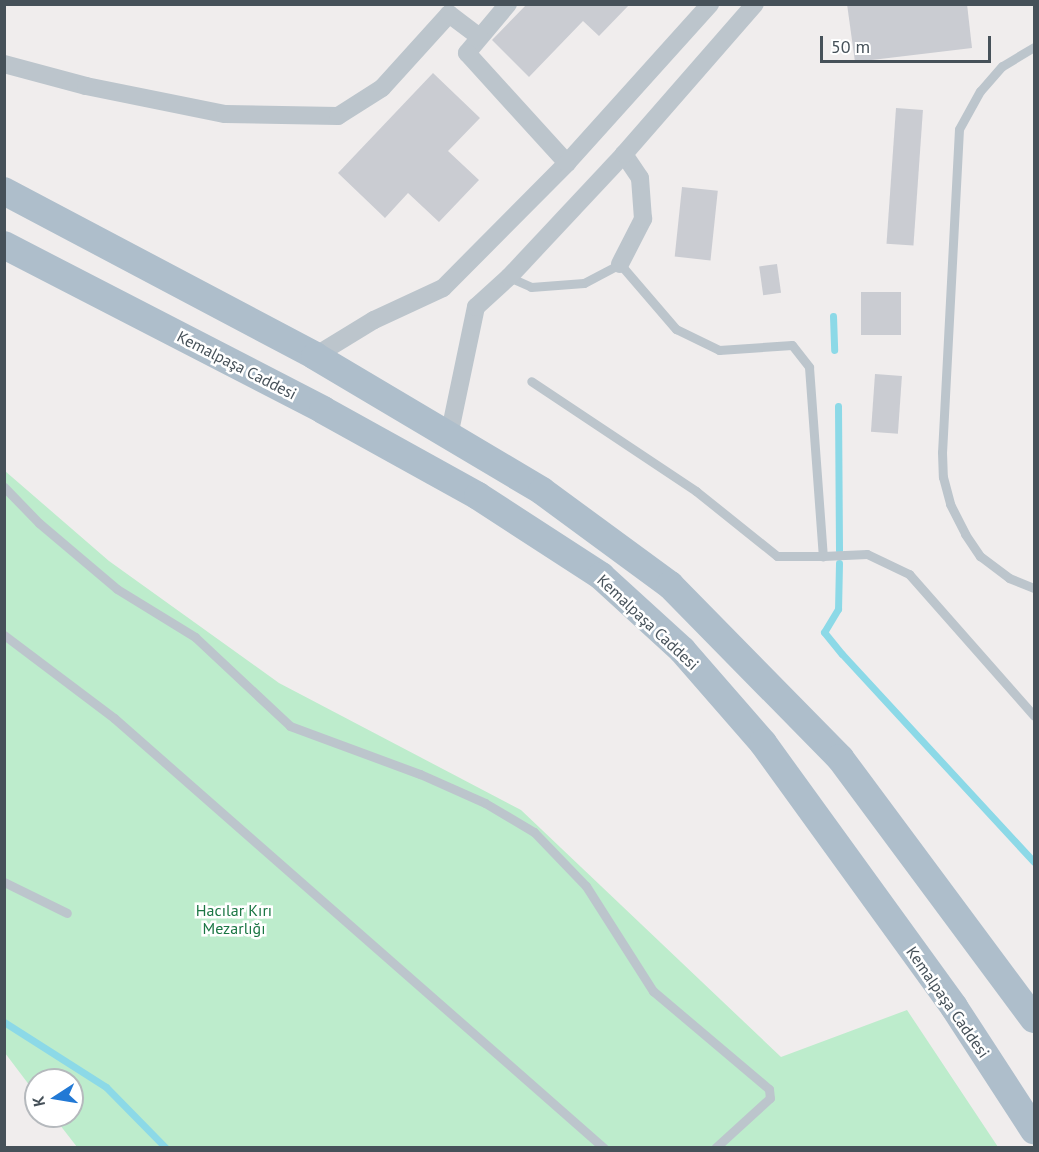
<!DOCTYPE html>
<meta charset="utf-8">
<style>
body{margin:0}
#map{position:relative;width:1039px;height:1152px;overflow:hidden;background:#f0eded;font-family:"PT Sans",sans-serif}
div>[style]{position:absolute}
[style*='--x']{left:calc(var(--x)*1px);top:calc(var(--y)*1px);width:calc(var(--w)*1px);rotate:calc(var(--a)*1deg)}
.green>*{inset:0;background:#bdeccc}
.stream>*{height:7px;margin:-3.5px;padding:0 3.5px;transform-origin:3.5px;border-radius:3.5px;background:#8cd9e7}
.building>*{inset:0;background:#caccd2;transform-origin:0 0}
.service>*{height:9px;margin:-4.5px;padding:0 4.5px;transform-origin:4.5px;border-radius:4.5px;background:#bcc5cc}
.minor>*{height:18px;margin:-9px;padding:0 9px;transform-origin:9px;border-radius:9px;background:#bcc5cc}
.primary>*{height:28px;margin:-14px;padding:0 14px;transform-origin:14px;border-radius:14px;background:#aebecb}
span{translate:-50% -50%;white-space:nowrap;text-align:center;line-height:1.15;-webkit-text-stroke:5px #fff;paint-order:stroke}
.street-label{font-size:16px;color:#465159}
.park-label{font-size:16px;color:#1b7644}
.frame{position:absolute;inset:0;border:6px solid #465159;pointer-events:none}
.north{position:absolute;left:24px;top:1068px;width:60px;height:60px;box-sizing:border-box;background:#fff;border:2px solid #b5b9bd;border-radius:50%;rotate:258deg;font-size:16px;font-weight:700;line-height:24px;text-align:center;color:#465159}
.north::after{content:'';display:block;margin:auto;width:21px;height:27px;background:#2279d5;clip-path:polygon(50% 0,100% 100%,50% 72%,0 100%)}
.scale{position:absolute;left:820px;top:36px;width:171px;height:27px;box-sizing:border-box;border:3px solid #465159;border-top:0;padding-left:8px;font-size:18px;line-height:21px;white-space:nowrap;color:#465159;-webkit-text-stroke:4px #fff;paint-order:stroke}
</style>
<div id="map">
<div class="green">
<div style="clip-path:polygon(5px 471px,109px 561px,279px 683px,521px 810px,781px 1057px,907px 1010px,998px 1147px,77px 1147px,53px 1116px,72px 1116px,72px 1080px,36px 1080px,36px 1094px,5px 1053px)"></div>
</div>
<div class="stream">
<div style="--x:833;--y:316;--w:34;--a:88"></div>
<div style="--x:838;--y:406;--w:144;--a:89.6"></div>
<div style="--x:839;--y:563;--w:46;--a:91.2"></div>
<div style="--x:838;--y:609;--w:27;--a:121"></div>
<div style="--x:824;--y:632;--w:28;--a:51"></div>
<div style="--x:842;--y:654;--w:283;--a:47.3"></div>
<div style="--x:4;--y:1022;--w:121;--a:32.5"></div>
<div style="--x:106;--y:1087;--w:86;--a:45.5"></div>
</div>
<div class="building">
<div style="clip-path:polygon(527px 4px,630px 4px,599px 36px,583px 21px,529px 77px,492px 40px)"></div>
<div style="clip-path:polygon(847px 4px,967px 4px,972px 48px,855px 62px)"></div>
<div style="clip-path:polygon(433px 73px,480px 118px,448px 151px,479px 180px,439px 222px,408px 193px,385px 218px,338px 173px)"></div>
<div style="left:896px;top:108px;width:27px;height:136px;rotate:4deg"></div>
<div style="left:682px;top:187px;width:36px;height:70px;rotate:6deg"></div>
<div style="left:777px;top:264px;width:29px;height:18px;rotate:82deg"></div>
<div style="left:901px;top:292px;width:43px;height:40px;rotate:90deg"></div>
<div style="left:875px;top:374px;width:27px;height:58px;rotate:4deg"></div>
</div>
<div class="service">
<div style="--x:1034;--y:47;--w:37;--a:149"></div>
<div style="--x:1002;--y:66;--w:33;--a:131"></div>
<div style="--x:980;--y:91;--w:43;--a:118.9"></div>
<div style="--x:959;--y:129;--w:323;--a:93"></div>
<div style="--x:942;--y:452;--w:25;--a:88"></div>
<div style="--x:943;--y:477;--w:28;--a:75"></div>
<div style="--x:950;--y:504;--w:34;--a:63"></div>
<div style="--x:965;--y:534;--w:27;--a:56"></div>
<div style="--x:980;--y:556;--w:36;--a:37"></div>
<div style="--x:1009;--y:578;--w:27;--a:22"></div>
<div style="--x:509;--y:277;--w:24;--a:24"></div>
<div style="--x:531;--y:287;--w:53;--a:-4.3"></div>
<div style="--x:584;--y:283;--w:41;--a:-27.8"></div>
<div style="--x:620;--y:264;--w:86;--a:49.3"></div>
<div style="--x:676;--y:329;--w:48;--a:26"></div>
<div style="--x:719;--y:350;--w:73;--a:-3.9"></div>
<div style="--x:792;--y:345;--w:28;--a:52"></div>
<div style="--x:809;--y:367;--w:190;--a:85.8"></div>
<div style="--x:823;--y:556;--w:46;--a:180"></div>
<div style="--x:777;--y:556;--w:104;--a:-141.3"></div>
<div style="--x:696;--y:491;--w:198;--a:-146.3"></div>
<div style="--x:4;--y:487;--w:50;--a:45.8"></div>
<div style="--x:39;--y:523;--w:102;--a:40.2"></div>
<div style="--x:117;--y:589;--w:92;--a:31.6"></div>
<div style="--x:195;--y:637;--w:130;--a:43.1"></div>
<div style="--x:290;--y:726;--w:139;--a:20.3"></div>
<div style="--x:420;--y:774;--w:71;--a:24"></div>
<div style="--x:485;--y:803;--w:57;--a:30.6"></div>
<div style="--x:534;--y:832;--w:75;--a:46.1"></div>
<div style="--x:586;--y:886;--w:125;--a:57.5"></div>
<div style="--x:653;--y:991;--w:152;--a:40.2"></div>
<div style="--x:769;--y:1089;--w:9;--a:84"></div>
<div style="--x:770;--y:1098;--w:74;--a:137.7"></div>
<div style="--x:823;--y:556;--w:44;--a:-2.6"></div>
<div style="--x:867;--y:554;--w:47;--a:25.5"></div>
<div style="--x:909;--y:574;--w:189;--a:48.6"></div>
<div style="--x:4;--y:635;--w:138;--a:37"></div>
<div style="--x:114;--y:718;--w:652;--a:41.27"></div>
<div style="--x:4;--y:882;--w:70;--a:26.2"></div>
</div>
<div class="minor">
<div style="--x:508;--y:4;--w:64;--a:129.9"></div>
<div style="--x:467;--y:53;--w:149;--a:47.7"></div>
<div style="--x:4;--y:64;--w:85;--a:15"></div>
<div style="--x:86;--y:86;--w:142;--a:11.4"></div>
<div style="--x:225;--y:114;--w:113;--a:1"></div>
<div style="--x:338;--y:116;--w:52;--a:-32.5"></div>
<div style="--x:382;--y:88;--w:100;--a:-47.8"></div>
<div style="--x:449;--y:14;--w:38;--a:37"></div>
<div style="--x:620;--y:264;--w:51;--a:-62.9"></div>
<div style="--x:643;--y:219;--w:41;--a:-94.2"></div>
<div style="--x:640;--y:178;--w:29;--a:-124"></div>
<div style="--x:315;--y:356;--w:69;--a:-31.4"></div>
<div style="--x:374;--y:320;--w:76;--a:-24.9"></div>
<div style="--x:443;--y:288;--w:176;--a:-45.2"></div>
<div style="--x:567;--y:163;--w:214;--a:-48"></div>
<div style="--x:449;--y:436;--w:132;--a:-78.2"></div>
<div style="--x:476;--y:307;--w:45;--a:-42.3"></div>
<div style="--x:509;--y:277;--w:168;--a:-46.9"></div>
<div style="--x:624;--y:154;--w:199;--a:-48.9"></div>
</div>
<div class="primary">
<div style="--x:4;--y:191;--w:352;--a:27.9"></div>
<div style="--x:315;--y:356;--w:264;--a:30.7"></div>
<div style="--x:542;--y:491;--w:159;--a:36.3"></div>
<div style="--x:670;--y:585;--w:243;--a:45.5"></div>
<div style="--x:840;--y:758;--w:325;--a:53.4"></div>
<div style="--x:4;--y:245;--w:359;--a:27.3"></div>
<div style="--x:323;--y:410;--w:177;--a:29"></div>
<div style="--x:478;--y:496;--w:147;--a:33"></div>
<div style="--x:601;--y:576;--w:110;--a:42.4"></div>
<div style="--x:682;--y:650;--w:123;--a:48.9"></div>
<div style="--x:763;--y:743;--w:326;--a:54.1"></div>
<div style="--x:954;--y:1007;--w:147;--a:57"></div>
</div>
<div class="street-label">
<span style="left:237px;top:365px;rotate:27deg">Kemalpaşa Caddesi</span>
<span style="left:648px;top:622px;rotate:43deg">Kemalpaşa Caddesi</span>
<span style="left:948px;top:1002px;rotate:55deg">Kemalpaşa Caddesi</span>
</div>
<div class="park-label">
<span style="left:234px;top:919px">Hacılar Kırı<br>Mezarlığı</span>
</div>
<div class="frame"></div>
<div class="north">K</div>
<div class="scale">50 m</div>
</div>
